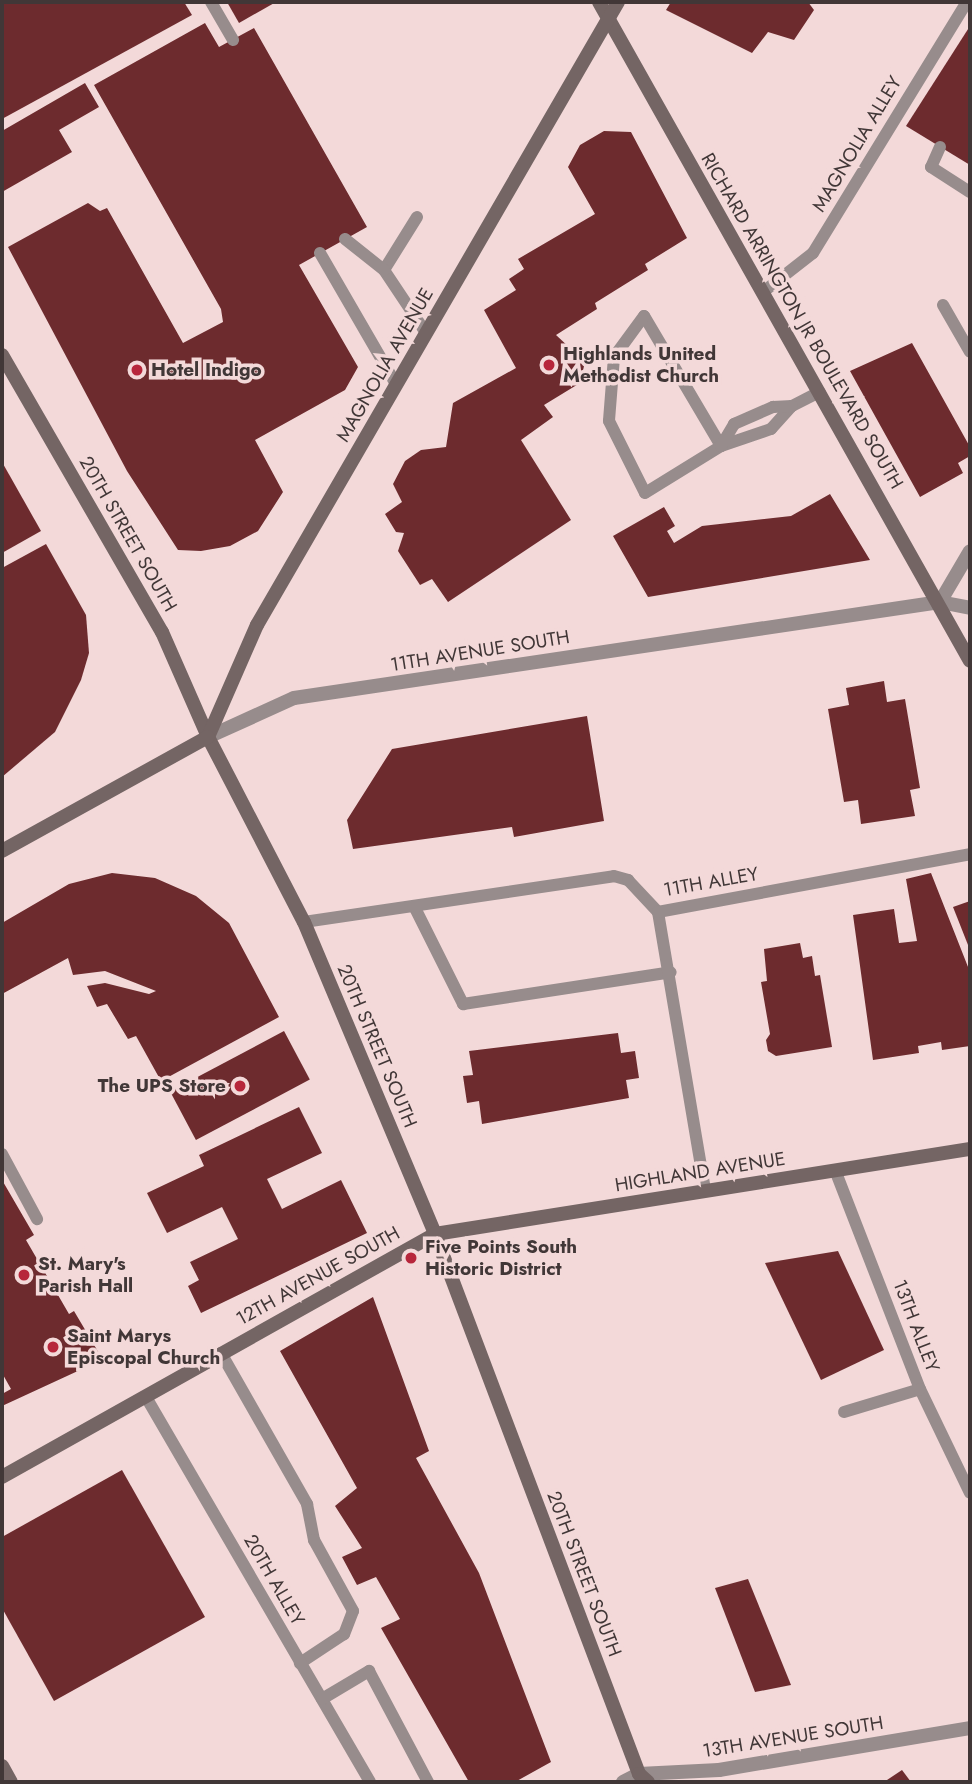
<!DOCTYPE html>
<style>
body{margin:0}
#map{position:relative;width:972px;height:1784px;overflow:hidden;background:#f3d9d9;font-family:Jost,sans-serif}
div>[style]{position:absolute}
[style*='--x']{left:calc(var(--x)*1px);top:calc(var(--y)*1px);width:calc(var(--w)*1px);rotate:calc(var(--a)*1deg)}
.building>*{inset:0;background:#6d2b2e;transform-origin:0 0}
.lane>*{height:12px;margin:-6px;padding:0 6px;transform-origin:6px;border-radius:6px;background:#978c8c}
.street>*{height:14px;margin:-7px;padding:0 7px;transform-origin:7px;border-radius:7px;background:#978c8c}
.secondary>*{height:14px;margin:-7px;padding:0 7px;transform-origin:7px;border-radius:7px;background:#746564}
.dots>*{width:19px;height:19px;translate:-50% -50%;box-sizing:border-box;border:4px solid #f3d9d9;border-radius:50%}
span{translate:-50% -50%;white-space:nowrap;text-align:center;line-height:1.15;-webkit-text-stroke:7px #f3d9d9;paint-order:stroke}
.street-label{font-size:19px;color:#413737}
.poi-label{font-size:19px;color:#413737;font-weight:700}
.left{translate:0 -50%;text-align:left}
.right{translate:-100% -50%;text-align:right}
.frame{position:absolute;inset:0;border:4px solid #413737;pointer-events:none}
</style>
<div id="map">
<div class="building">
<div style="clip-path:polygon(2px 2px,184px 2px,192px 15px,2px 119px)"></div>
<div style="clip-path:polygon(227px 2px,276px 2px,239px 23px)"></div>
<div style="clip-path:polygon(671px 2px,808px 2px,814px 10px,794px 40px,768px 32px,752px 53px,666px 10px)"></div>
<div style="clip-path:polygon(205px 23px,219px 47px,254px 28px,367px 227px,299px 265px,358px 367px,345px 390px,255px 440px,283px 492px,258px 531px,230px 546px,201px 551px,178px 550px,127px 471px,8px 247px,88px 203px,100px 211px,107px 208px,183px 343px,223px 322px,221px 309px,94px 85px)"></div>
<div style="clip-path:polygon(970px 26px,970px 165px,906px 126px)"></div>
<div style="clip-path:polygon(85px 83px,99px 107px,59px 130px,72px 152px,2px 192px,2px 131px)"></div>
<div style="clip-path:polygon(604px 131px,631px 132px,687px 238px,645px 264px,648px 270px,595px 303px,597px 309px,556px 335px,585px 362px,580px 383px,544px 405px,553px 417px,521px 440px,571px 520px,448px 602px,432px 579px,420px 585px,398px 551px,404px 533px,396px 532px,385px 514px,402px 502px,393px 484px,405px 461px,421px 450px,446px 447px,453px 403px,516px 368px,484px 310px,516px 290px,509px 279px,524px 269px,518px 259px,595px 214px,568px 167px,580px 145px)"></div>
<div style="clip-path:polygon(912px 343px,970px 447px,970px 456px,958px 463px,963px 473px,920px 497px,850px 371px)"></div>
<div style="clip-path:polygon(2px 462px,41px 531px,2px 553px)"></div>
<div style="clip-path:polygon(830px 494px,870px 560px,648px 597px,613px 536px,664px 507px,675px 526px,667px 531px,674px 543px,702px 526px,791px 516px)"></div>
<div style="clip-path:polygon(46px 544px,86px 615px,89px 653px,81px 680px,55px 732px,2px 777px,2px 568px)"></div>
<div style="clip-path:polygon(884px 681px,887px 702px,905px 699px,920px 788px,910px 790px,915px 816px,861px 824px,858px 800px,844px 802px,828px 709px,849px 705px,846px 688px)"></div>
<div style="clip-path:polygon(587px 716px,604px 821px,514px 837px,512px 827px,353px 849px,347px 820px,392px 749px)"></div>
<div style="clip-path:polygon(112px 873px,155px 878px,196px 896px,229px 923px,279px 1017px,161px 1081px,136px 1036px,128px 1039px,107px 1004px,97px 1007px,87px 986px,105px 983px,149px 994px,156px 991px,105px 971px,73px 975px,68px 958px,2px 994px,2px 923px,69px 884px)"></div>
<div style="clip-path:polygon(931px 873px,970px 972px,970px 1046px,942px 1050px,941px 1042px,918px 1046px,919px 1053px,873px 1060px,853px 915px,894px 909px,899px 943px,917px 941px,906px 879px)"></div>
<div style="clip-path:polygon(970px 901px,970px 950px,953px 907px)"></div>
<div style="clip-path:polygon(800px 943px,803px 958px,812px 956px,815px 976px,820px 975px,832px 1047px,776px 1056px,768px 1051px,766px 1040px,770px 1034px,761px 982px,767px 981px,764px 949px)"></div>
<div style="left:284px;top:1031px;width:55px;height:129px;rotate:62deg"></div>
<div style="clip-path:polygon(618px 1033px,621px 1053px,635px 1051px,639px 1078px,626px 1080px,629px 1098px,482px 1124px,479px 1101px,467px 1103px,463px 1076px,473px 1075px,469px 1051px)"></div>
<div style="clip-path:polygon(299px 1107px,322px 1153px,267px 1179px,282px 1209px,341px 1180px,367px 1233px,201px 1313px,188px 1286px,199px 1280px,190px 1262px,238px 1239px,222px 1207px,167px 1233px,147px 1193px,204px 1166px,199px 1155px)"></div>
<div style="clip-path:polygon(2px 1180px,34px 1235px,26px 1240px,69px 1314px,74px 1311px,100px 1355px,80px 1370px,2px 1406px,2px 1394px,11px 1389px,2px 1373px)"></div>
<div style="clip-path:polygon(838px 1251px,884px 1350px,821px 1380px,765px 1263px)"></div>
<div style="clip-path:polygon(373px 1297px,429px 1451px,416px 1458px,479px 1573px,551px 1762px,515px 1782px,469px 1782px,381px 1628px,400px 1619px,376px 1577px,357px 1585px,342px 1557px,362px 1548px,335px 1506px,357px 1488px,280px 1351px)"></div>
<div style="clip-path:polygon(122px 1470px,205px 1617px,54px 1701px,2px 1608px,2px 1537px)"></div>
<div style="clip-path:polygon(748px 1579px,791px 1685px,755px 1692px,715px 1588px)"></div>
<div style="clip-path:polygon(902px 1770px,911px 1782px,884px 1782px)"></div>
</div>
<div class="lane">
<div style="--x:211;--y:2;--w:44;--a:59.9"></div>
<div style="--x:940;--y:147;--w:22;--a:114"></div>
<div style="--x:931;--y:167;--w:46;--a:32.7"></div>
<div style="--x:417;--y:217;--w:62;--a:121.9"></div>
<div style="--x:384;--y:270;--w:76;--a:56.3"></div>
<div style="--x:345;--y:239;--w:50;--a:38.5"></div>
<div style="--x:320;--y:253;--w:151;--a:59.9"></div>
<div style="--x:763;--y:292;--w:63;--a:-38"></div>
<div style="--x:813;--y:253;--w:294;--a:-58.5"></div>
<div style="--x:943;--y:305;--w:54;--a:60.1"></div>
<div style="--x:721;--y:446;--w:151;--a:-120.6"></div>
<div style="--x:644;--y:316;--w:51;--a:126.2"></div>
<div style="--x:614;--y:357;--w:64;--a:94.5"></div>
<div style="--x:609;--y:421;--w:80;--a:63.4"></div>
<div style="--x:645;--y:493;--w:89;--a:-31.7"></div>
<div style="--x:721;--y:446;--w:53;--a:-18.8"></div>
<div style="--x:771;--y:429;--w:31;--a:-48"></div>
<div style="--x:792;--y:406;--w:31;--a:-27"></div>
<div style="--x:721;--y:446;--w:26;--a:-59"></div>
<div style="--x:734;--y:424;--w:43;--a:-23.6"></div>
<div style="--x:773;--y:407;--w:19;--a:-3"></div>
<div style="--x:414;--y:906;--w:110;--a:63.4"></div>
<div style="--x:463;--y:1004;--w:210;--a:-8.7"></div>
<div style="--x:658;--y:912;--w:283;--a:80.4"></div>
<div style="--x:304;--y:922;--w:313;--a:-8.4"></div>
<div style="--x:614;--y:876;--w:15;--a:16"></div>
<div style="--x:628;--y:880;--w:44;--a:46.8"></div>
<div style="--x:658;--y:912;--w:317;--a:-10.5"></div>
<div style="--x:2;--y:1154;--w:74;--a:61.7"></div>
<div style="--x:835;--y:1170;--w:235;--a:68.8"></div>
<div style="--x:920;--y:1389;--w:115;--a:64.3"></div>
<div style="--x:221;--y:1353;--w:174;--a:60.3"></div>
<div style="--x:307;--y:1504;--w:37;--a:79"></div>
<div style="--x:314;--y:1540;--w:81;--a:61.2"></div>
<div style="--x:353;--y:1611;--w:25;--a:111"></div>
<div style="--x:344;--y:1634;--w:53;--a:146.6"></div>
<div style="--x:146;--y:1397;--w:445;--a:59.8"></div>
<div style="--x:844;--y:1412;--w:79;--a:-16.8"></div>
<div style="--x:322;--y:1699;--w:55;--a:-30.8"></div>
<div style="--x:369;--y:1671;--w:126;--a:62"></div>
</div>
<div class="street">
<div style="--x:940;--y:602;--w:31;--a:11"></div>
<div style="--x:208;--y:737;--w:94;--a:-24.4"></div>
<div style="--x:294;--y:698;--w:653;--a:-8.45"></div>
<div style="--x:940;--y:602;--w:59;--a:-59.5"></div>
<div style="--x:623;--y:1782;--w:18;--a:-27"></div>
<div style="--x:639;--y:1774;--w:80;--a:-2.9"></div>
<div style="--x:719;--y:1770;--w:254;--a:-9.5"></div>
</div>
<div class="secondary">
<div style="--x:599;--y:2;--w:756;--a:60.62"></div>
<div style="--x:2;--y:355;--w:320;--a:60"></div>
<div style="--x:162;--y:632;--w:115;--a:66.3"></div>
<div style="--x:208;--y:737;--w:208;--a:62.6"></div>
<div style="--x:304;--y:922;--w:338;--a:67.2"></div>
<div style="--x:435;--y:1234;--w:577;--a:69.3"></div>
<div style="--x:639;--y:1774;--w:12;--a:42"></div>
<div style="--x:208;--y:737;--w:122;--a:-66.4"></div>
<div style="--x:257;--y:625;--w:720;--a:-59.91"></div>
<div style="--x:2;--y:851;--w:235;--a:-29"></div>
<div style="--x:2;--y:1477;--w:497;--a:-29.3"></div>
<div style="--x:435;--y:1234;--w:542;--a:-9.03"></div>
<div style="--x:2;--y:1766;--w:18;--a:61"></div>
</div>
<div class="dots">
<div style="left:549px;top:365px;background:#b7263b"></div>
<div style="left:137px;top:370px;background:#b7263b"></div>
<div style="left:240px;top:1086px;background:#b7263b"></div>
<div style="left:411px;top:1258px;background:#b7263b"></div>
<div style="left:24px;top:1275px;background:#b7263b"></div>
<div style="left:53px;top:1347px;background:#b7263b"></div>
</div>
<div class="street-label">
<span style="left:857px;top:144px;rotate:-59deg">MAGNOLIA ALLEY</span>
<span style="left:802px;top:321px;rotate:60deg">RICHARD ARRINGTON JR BOULEVARD SOUTH</span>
<span style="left:385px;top:365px;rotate:-60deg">MAGNOLIA AVENUE</span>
<span style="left:128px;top:534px;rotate:60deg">20TH STREET SOUTH</span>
<span style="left:480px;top:651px;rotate:-9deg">11TH AVENUE SOUTH</span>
<span style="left:711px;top:882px;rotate:-10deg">11TH ALLEY</span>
<span style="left:377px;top:1046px;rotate:67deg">20TH STREET SOUTH</span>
<span style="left:700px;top:1172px;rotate:-9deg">HIGHLAND AVENUE</span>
<span style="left:318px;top:1276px;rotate:-29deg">12TH AVENUE SOUTH</span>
<span style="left:916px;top:1326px;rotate:69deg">13TH ALLEY</span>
<span style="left:584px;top:1574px;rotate:69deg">20TH STREET SOUTH</span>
<span style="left:274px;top:1580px;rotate:60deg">20TH ALLEY</span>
<span style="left:793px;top:1737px;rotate:-9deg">13TH AVENUE SOUTH</span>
</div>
<div class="poi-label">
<span class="left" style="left:563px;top:365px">Highlands United<br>Methodist Church</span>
<span class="left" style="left:151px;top:370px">Hotel Indigo</span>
<span class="right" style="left:226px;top:1086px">The UPS Store</span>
<span class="left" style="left:425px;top:1258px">Five Points South<br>Historic District</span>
<span class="left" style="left:38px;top:1275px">St. Mary's<br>Parish Hall</span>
<span class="left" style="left:67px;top:1347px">Saint Marys<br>Episcopal Church</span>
</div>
<div class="frame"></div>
</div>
